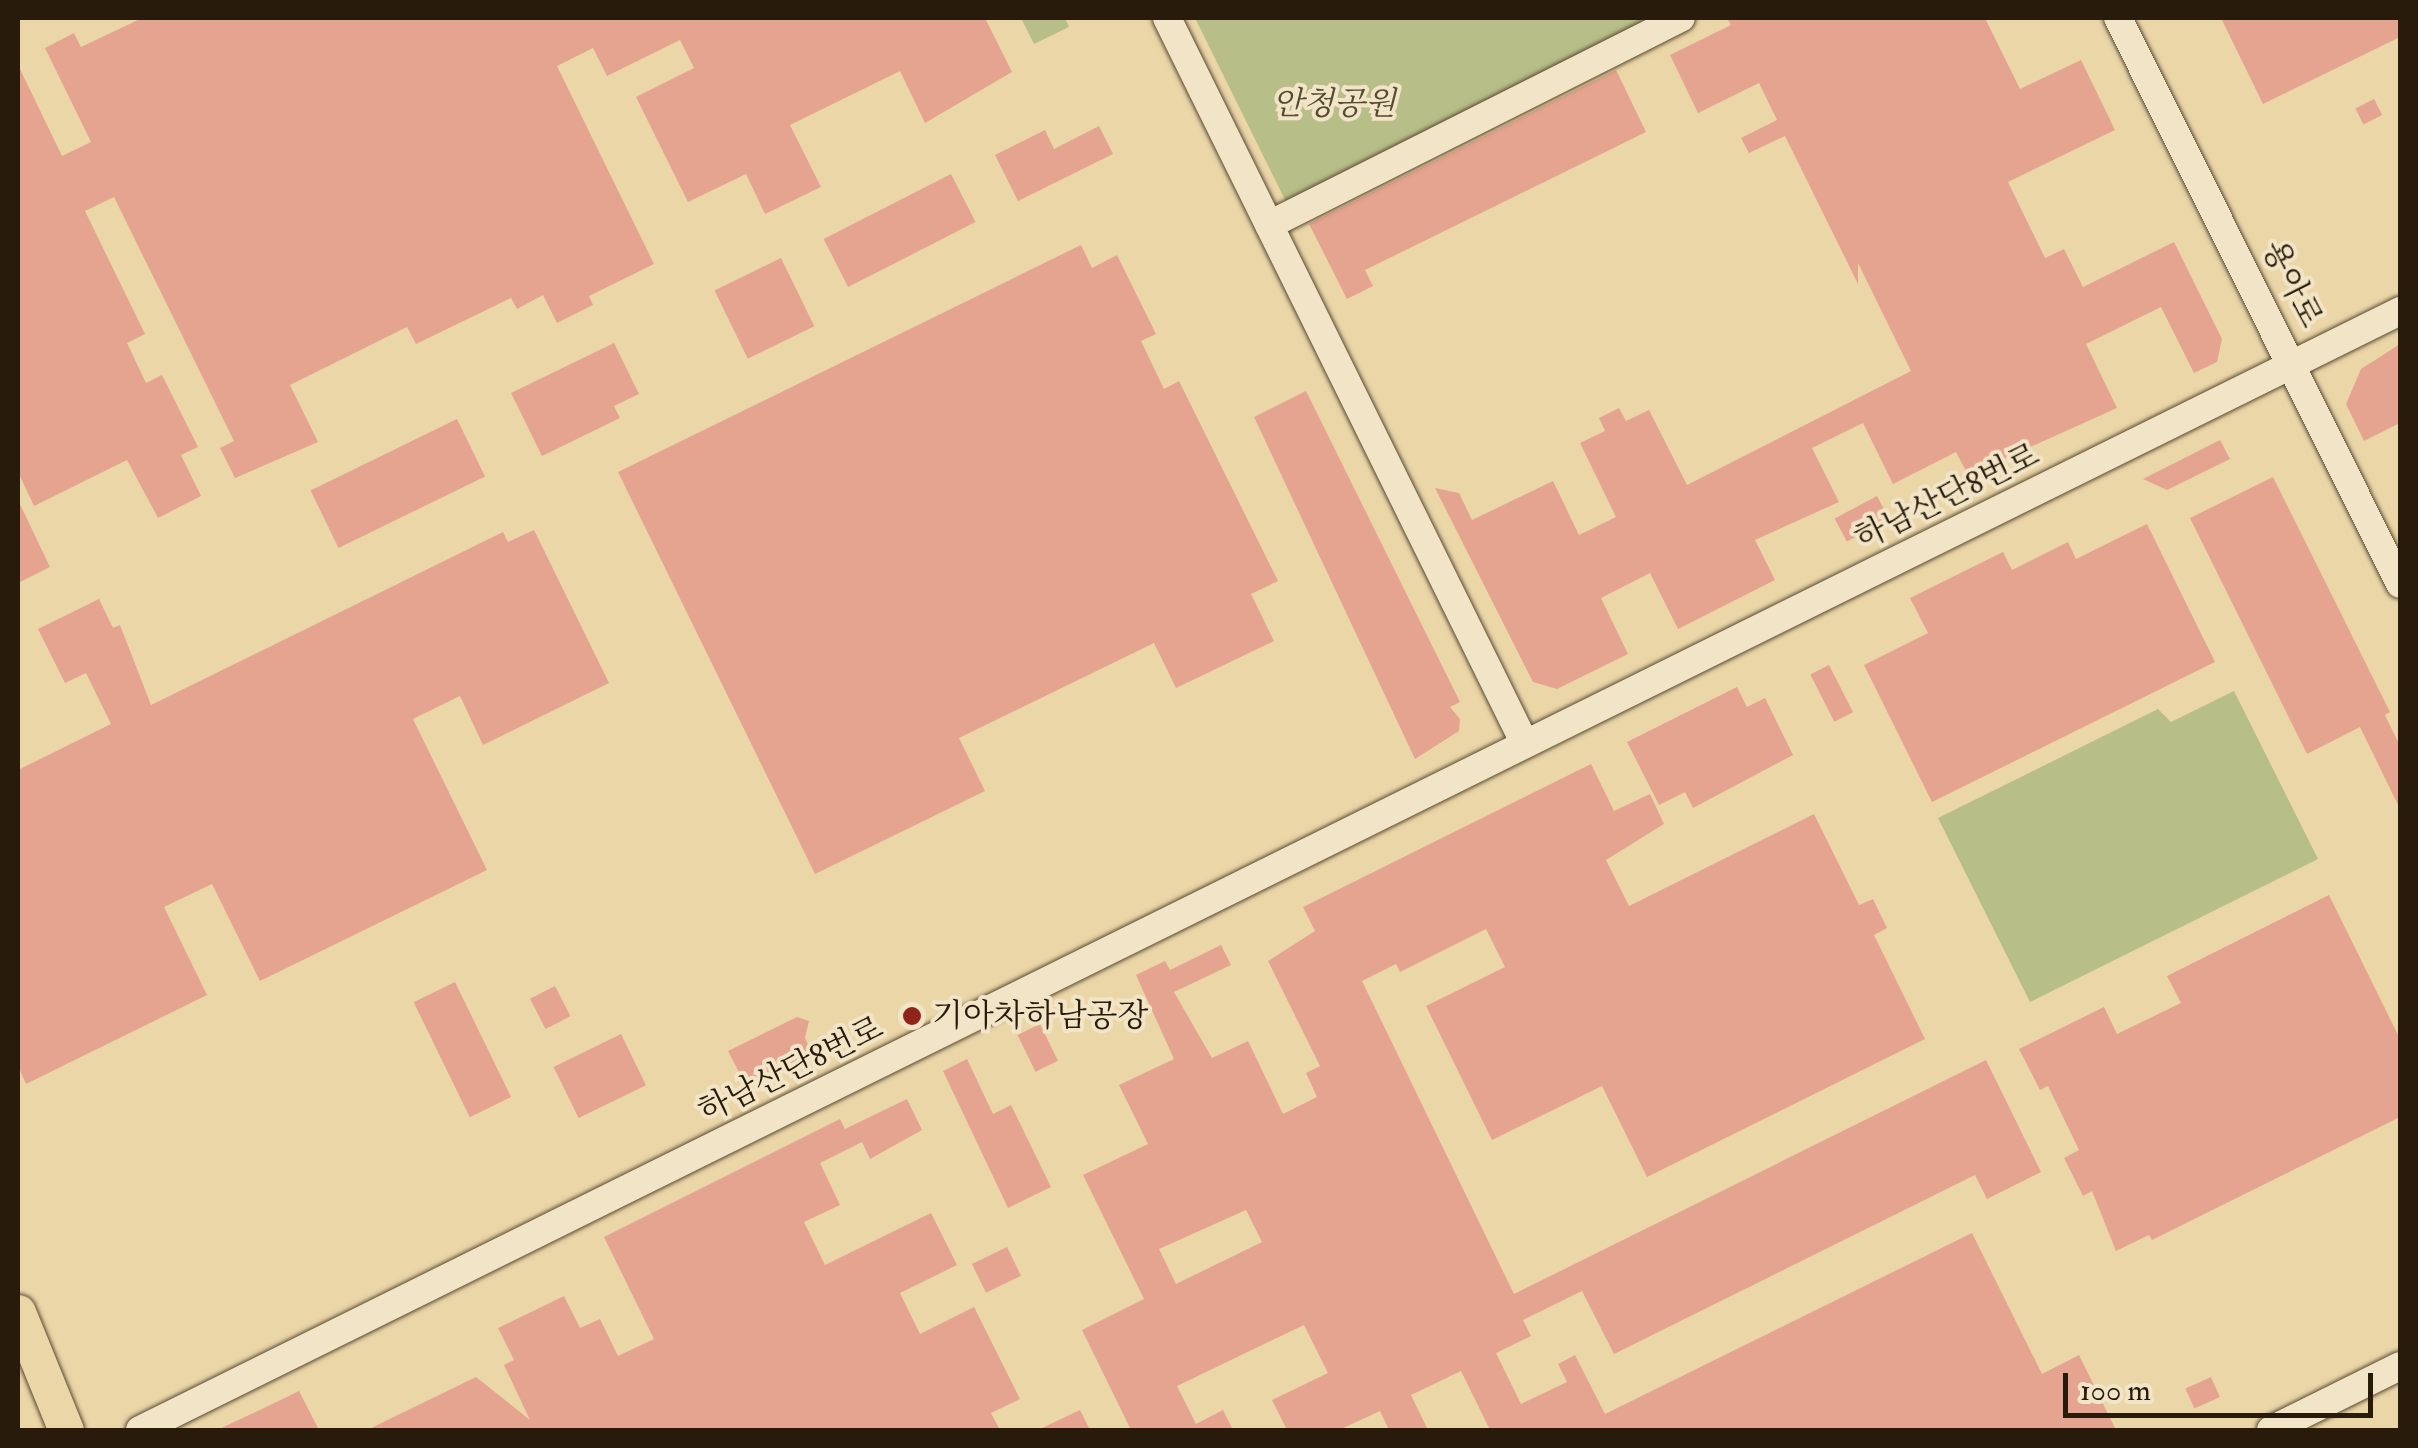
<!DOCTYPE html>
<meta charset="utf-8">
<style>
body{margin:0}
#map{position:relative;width:2418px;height:1448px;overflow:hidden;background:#ebd6a8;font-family:"IM FELL Double Pica","Noto Serif KR",serif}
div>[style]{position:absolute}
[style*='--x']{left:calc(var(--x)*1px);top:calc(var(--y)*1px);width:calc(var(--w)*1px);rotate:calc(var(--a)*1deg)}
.green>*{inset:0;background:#b8be87}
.building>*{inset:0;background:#e5a490;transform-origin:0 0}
.roads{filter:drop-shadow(0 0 2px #594a32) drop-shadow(0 0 2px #594a32)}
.minor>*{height:28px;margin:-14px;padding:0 14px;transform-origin:14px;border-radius:14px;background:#f2e4c6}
.major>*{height:35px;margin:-17.5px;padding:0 17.5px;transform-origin:17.5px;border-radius:17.5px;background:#ebd6a8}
.dots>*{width:28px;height:28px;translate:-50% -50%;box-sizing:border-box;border:5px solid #f2e4c6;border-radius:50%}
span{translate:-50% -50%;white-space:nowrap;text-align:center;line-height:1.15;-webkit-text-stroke:8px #f2e4c6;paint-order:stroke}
.park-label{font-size:32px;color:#534c30;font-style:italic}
.street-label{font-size:32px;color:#281b0b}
.poi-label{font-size:32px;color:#281b0b}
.left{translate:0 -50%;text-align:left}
.frame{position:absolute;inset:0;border:20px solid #281b0b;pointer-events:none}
.scale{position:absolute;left:2063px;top:1373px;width:310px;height:45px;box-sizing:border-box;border:5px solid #281b0b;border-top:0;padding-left:12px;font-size:30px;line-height:35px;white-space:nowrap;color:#281b0b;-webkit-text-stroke:8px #f2e4c6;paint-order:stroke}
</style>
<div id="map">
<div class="green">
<div style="clip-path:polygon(1021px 18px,1065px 18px,1069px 27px,1034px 44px)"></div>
<div style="clip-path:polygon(1195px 18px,1700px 18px,1295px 220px)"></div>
<div style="clip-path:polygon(2234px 691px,2318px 859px,2030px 1002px,1938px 818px,2158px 709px,2171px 722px)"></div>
</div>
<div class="building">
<div style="clip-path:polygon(142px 18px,985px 18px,1012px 72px,925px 123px,900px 71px,790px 125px,821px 187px,765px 214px,746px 174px,688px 202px,636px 97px,694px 68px,680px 40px,607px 76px,593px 48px,557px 66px,654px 264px,589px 296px,593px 305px,557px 323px,543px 295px,517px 309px,511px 298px,416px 344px,407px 327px,290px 385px,318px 442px,235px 478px,220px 448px,234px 441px,114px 197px,85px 211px,145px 334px,127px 343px,146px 383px,162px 375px,198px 447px,181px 455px,201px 496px,158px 518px,127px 460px,34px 506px,18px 472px,18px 65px,62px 156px,91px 142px,45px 48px,74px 33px,81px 47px)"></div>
<div style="clip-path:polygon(1727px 18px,1985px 18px,2020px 89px,2081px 60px,2115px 130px,2008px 182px,2045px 258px,2064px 249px,2083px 287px,2174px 242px,2222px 339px,2217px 362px,2194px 373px,2161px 307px,2086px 344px,2117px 408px,1968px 475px,1956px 452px,1893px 484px,1863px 423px,1812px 448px,1839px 502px,1755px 540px,1775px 580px,1678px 629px,1650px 573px,1601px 598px,1628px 654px,1557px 689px,1533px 682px,1435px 488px,1459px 493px,1472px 520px,1553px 481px,1579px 535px,1616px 517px,1580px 443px,1605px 431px,1599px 418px,1619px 408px,1626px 421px,1649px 410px,1687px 485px,1911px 371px,1858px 263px,1858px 284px,1785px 136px,1749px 153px,1741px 138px,1777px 120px,1759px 83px,1698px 113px,1670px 55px,1731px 25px)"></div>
<div style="clip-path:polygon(2221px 18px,2400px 18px,2400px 37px,2263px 104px)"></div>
<div style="clip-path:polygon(1616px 70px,1646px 132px,1365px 270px,1373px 286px,1347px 299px,1309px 224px)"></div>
<div style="left:2374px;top:99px;width:18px;height:21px;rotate:63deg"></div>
<div style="clip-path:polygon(1099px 126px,1113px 154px,1018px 201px,995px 155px,1045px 130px,1054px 149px)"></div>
<div style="left:951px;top:174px;width:54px;height:143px;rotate:63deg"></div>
<div style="clip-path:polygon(1081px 245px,1092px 268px,1117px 255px,1156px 334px,1141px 341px,1164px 389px,1179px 381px,1278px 581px,1251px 594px,1274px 641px,1176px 688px,1154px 643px,959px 738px,985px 791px,815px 874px,618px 472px)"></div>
<div style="left:781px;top:258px;width:76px;height:74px;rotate:64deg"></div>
<div style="clip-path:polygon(614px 343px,639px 394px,614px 406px,620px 418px,542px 456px,511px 393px)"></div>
<div style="clip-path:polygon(2400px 344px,2400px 423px,2364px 441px,2346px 404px,2361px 369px)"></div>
<div style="clip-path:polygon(1306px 391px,1460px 702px,1450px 707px,1460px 719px,1459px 731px,1415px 759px,1254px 417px)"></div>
<div style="left:457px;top:419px;width:64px;height:163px;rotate:64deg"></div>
<div style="clip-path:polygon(2220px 440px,2230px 459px,2167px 490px,2143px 479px)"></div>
<div style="clip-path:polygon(2273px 477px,2390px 712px,2385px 715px,2400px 746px,2400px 809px,2360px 727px,2307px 754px,2190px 518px)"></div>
<div style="left:1877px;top:496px;width:26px;height:48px;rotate:62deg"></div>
<div style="clip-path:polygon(18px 500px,50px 567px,18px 583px)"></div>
<div style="clip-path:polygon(2147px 524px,2215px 662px,1932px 802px,1864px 665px,1928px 633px,1910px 598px,2003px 552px,2012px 570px,2068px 542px,2076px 559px)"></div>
<div style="clip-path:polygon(534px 530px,609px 683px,483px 745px,460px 696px,413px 719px,487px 870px,260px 981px,212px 884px,164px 907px,207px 995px,26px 1084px,18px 1066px,18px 770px,111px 724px,86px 673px,65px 683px,38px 629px,99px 599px,113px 628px,120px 625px,151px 705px,503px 532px,508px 542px)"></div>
<div style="left:1829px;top:665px;width:53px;height:21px;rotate:63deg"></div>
<div style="clip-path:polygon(1737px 687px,1747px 707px,1765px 698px,1793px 755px,1693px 808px,1685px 792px,1659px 805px,1627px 742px)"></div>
<div style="clip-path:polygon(evenodd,1591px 764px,1614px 811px,1650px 794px,1664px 824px,1606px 860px,1629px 906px,1814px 814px,1859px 905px,1873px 899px,1887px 928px,1874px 935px,1925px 1039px,1647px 1177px,1602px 1086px,1492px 1140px,1426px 1006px,1505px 967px,1486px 929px,1400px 972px,1396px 964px,1362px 981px,1514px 1294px,1986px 1060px,2041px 1172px,1987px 1199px,1975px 1175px,1614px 1354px,1582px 1291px,1523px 1320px,1531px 1336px,1496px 1353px,1521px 1404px,1567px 1382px,1558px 1364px,1575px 1355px,1605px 1414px,1972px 1233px,2042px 1374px,2079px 1355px,2116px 1430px,1490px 1430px,1461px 1371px,1411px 1395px,1428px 1430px,1389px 1430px,1380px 1411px,1339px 1430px,1287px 1430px,1272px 1400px,1328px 1373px,1304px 1325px,1177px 1386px,1196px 1424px,1223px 1410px,1233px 1430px,1131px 1430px,1082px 1330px,1144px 1299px,1083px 1175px,1148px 1144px,1119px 1085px,1174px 1059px,1136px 975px,1165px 961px,1170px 970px,1221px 945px,1231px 965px,1174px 992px,1212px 1058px,1248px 1041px,1283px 1114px,1317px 1097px,1306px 1073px,1320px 1066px,1268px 961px,1315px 931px,1303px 907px,1591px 764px,1246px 1210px,1262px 1242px,1176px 1284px,1159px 1249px,1246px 1210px)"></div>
<div style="clip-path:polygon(2329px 895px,2400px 1039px,2400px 1117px,2152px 1240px,2149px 1235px,2116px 1251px,2092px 1191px,2083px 1196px,2064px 1158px,2079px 1150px,2048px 1086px,2040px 1090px,2019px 1049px,2104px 1007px,2117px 1034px,2181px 1003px,2167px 976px)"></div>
<div style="left:455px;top:982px;width:128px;height:46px;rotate:64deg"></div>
<div style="left:555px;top:986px;width:34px;height:28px;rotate:63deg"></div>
<div style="clip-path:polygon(797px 1017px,809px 1021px,805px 1038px,812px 1053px,746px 1086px,728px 1051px)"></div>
<div style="left:1040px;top:1024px;width:41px;height:25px;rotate:64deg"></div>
<div style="left:621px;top:1034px;width:57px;height:75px;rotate:64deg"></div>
<div style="clip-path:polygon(967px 1059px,993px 1114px,1011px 1105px,1051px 1187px,1008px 1208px,943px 1071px)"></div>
<div style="clip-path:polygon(907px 1099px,922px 1130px,870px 1159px,862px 1142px,820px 1163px,840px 1205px,804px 1222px,825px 1265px,931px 1213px,957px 1265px,900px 1293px,920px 1334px,974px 1307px,1020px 1399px,991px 1413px,1000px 1430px,367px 1430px,476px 1377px,530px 1420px,504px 1365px,514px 1360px,498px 1328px,564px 1296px,580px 1328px,600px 1319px,618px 1356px,654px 1339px,604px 1237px,840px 1119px,845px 1129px)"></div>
<div style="left:1007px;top:1247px;width:32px;height:39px;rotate:64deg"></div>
<div style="left:2211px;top:1377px;width:22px;height:28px;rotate:66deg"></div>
<div style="clip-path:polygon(299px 1391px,319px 1430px,217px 1430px,266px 1407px)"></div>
<div style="clip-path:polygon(1080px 1410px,1090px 1430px,1038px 1430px)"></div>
</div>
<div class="roads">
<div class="minor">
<div style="--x:1167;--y:18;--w:809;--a:63.75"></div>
<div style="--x:2118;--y:18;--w:632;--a:63.52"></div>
<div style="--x:1269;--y:225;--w:461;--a:-26.7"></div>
<div style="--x:140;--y:1430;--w:2522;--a:-26.34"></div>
<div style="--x:2271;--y:1430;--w:144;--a:-26.4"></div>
</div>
<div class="major">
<div style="--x:18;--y:1312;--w:127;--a:67.9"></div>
</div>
</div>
<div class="dots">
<div style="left:912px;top:1016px;background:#8f2418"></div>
</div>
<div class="park-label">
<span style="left:1334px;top:104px">안청공원</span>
</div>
<div class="street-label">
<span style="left:2292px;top:284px;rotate:63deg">용아로</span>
<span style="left:1947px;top:497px;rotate:-26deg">하남산단8번로</span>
<span style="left:791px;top:1070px;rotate:-26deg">하남산단8번로</span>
</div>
<div class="poi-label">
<span class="left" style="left:932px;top:1016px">기아차하남공장</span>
</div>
<div class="frame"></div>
<div class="scale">100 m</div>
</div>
